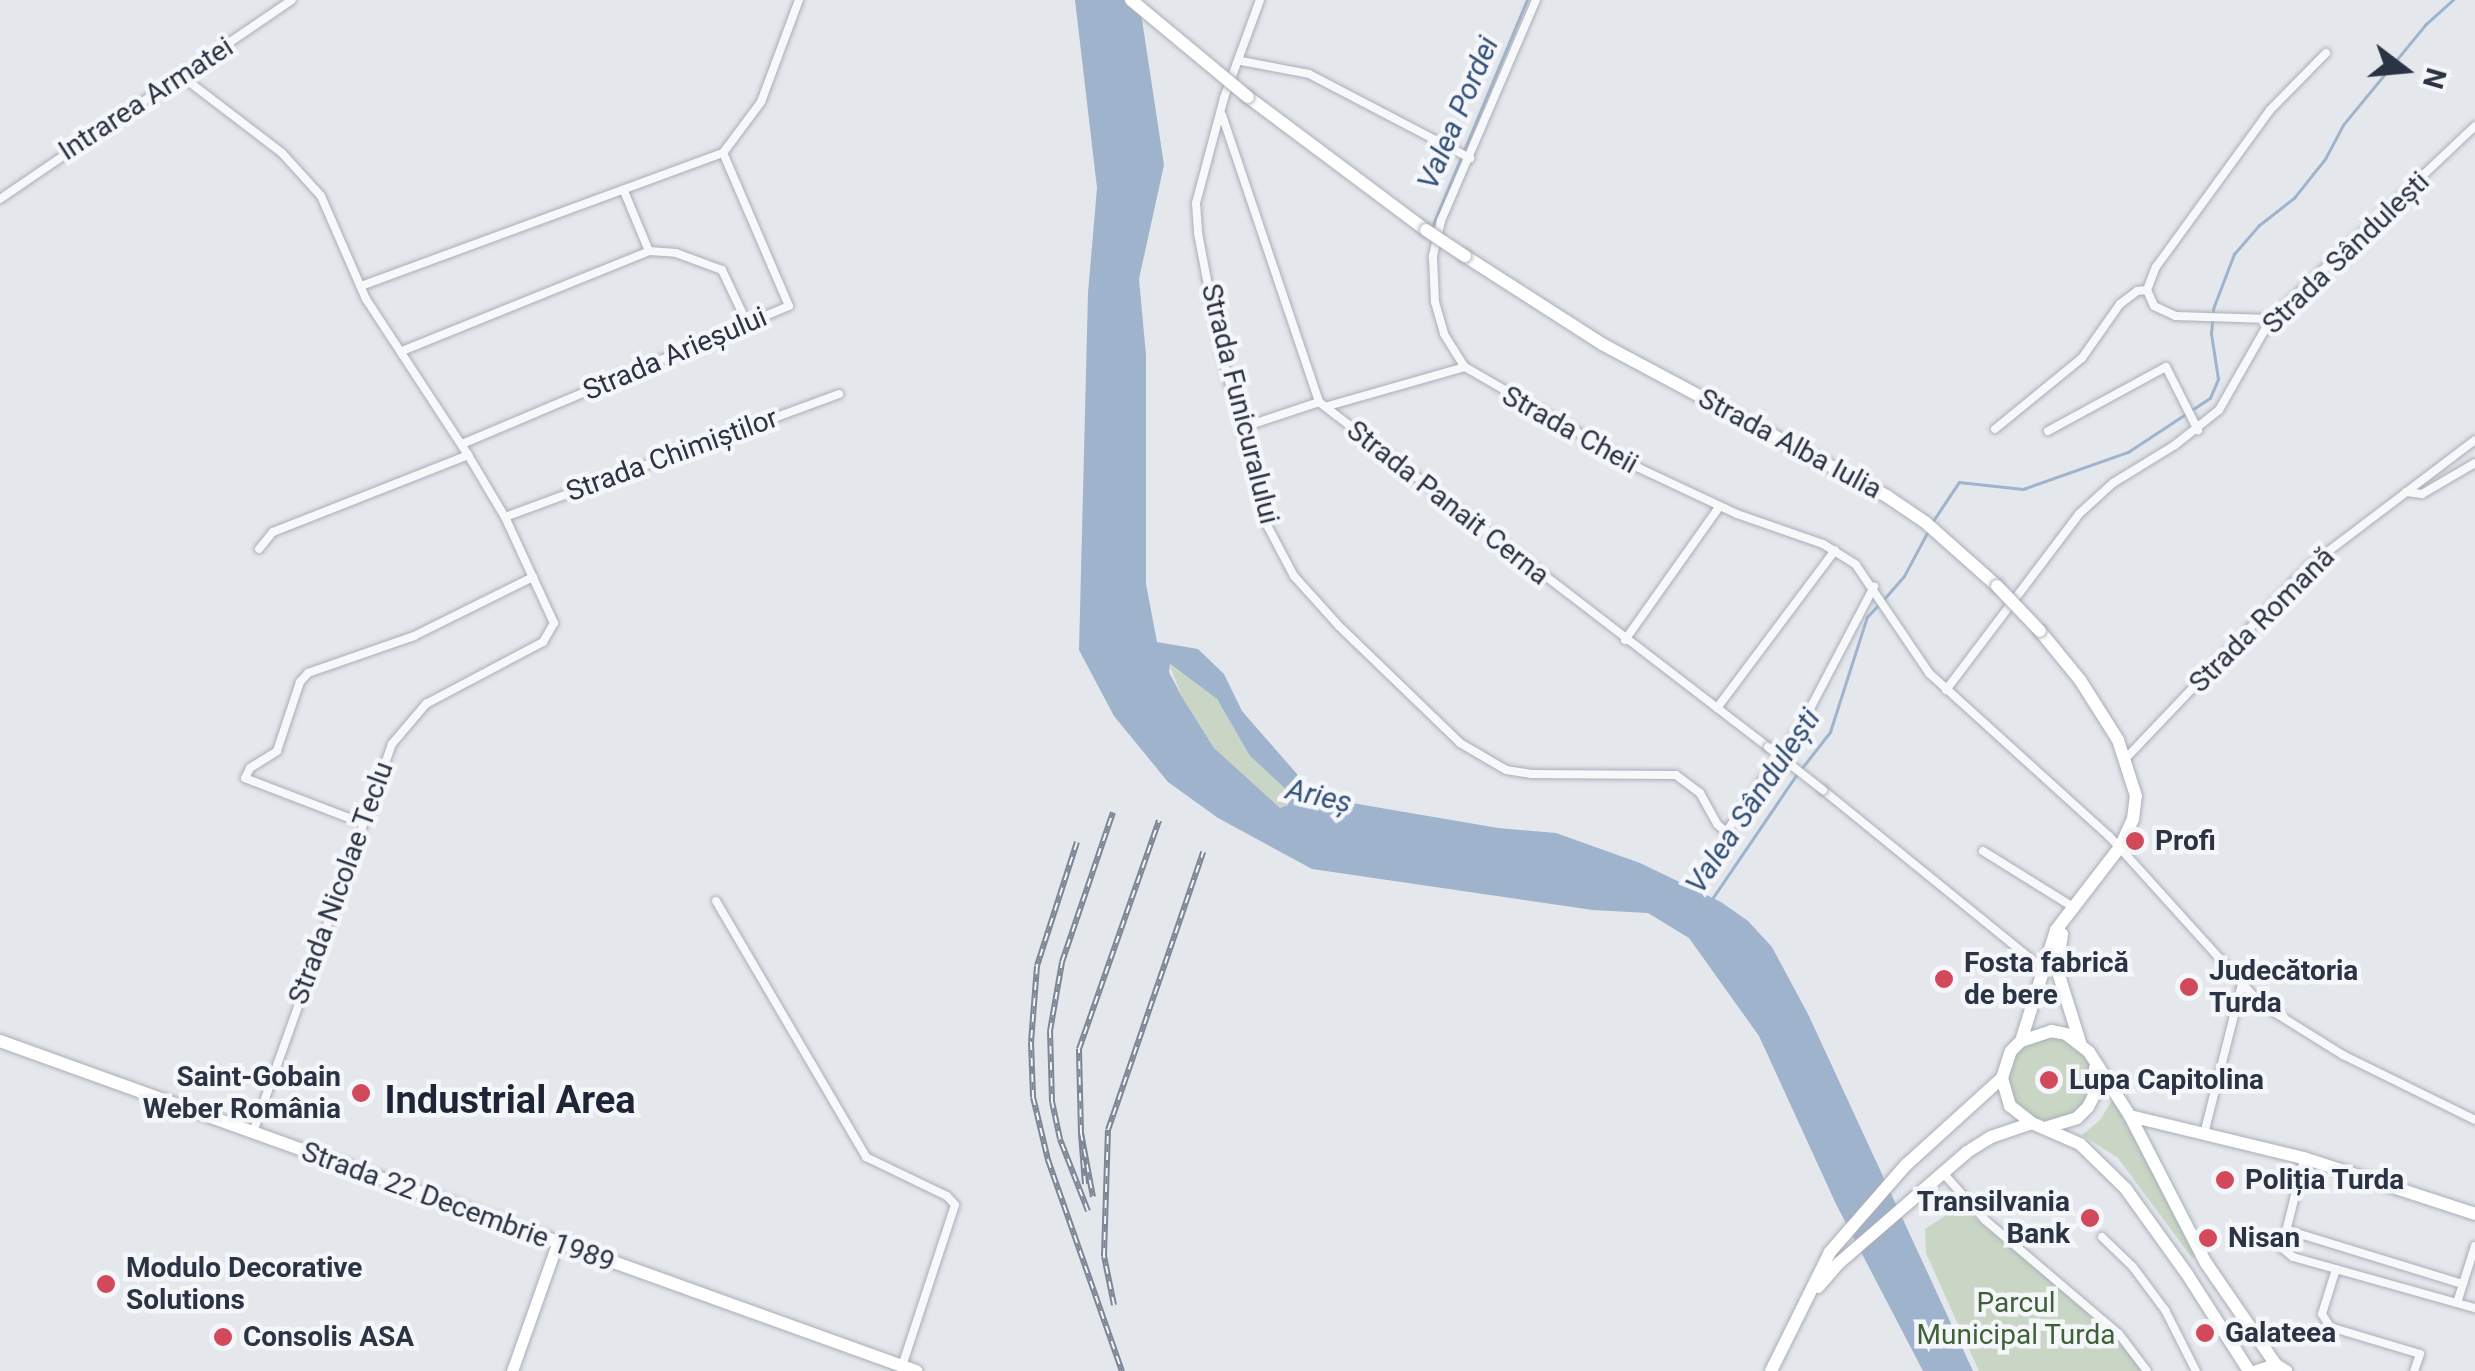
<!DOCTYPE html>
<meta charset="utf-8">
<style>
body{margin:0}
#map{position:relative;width:2475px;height:1371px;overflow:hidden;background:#e4e7ec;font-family:Roboto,sans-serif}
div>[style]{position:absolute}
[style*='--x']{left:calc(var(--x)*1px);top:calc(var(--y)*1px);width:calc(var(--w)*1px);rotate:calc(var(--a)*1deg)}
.green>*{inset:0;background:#c9d6c5}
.round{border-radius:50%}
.water>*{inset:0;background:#9fb4cc}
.stream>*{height:2.5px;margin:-1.25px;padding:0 1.25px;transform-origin:1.25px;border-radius:1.25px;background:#9fb4cc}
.roads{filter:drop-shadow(0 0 2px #a9aeb7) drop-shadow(0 0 2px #a9aeb7)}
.street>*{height:8px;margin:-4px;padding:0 4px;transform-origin:4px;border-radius:4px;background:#f7f8fa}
.secondary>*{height:11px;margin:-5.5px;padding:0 5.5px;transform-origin:5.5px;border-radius:5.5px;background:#fff}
.primary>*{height:12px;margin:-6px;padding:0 6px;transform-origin:6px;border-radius:6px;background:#fff}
.rail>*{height:6px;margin-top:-3px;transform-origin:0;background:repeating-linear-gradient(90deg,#f4f6f9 0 8px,#7d8696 0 16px);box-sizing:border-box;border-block:2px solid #7d8696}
.bridges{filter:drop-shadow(0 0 2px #a9aeb7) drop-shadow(0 0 2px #a9aeb7)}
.street-bridge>*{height:8px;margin:-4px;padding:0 4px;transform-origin:4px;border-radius:4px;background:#f7f8fa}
.primary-bridge>*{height:12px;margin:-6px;padding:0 6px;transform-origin:6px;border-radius:6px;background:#fff}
.dots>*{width:28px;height:28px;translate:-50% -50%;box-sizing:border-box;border:5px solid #f4f6f9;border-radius:50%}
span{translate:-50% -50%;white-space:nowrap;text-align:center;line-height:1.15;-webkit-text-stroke:9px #f4f6f9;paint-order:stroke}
.street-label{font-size:28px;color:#2b3445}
.poi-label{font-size:28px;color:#2b3445;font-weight:700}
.left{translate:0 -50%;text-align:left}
.right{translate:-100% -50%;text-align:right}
.park-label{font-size:28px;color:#3f6138}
.water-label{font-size:30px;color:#34527a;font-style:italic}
.district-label{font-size:38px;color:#1d2536;font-weight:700}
.north{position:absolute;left:2355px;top:20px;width:100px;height:100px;-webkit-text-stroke:8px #f4f6f9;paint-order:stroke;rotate:106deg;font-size:28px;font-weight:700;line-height:40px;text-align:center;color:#2b3445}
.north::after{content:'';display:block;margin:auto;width:35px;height:45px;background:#2b3445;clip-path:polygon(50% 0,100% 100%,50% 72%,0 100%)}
</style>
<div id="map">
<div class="green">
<div style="clip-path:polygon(1169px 664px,1217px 699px,1250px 756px,1289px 792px,1289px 805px,1280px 809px,1214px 748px,1182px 697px)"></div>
<div class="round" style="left:2008px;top:1037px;width:84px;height:84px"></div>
<div style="clip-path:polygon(2113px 1099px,2117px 1100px,2196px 1256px,2192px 1258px,2118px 1158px,2082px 1135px,2100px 1120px)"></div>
<div style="clip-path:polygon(1960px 1206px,2117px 1336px,2142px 1371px,1979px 1371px,1926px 1253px,1925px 1229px)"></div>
</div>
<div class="water">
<div style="clip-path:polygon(evenodd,1075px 0,1139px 0,1164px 165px,1139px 279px,1146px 355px,1146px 584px,1157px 642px,1198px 649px,1224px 674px,1242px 711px,1317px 797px,1498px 828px,1556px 833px,1640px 863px,1721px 902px,1748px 921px,1772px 947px,1808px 1014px,1973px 1371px,1923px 1371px,1836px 1204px,1759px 1036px,1689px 938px,1648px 913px,1593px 910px,1312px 869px,1218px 818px,1168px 782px,1114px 716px,1079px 650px,1088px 293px,1097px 188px,1075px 0,1170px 664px,1217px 699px,1250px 756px,1289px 792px,1288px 805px,1280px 808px,1214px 748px,1182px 697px,1169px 672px,1170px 664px)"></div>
</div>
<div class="stream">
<div style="--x:1432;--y:227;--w:246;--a:-67.3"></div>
<div style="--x:1931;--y:524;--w:50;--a:-56.3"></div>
<div style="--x:1959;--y:482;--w:64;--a:6.2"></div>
<div style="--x:2023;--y:489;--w:111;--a:-19.4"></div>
<div style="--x:2128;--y:452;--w:98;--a:-33.4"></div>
<div style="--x:2210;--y:398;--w:21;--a:-67"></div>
<div style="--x:2218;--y:379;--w:46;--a:-98.8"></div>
<div style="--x:2211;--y:334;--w:25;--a:-85"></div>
<div style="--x:2213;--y:309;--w:59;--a:-69.1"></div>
<div style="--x:2234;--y:254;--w:37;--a:-49"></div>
<div style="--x:2258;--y:226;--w:46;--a:-37.9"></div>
<div style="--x:2294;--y:198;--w:50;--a:-51.5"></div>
<div style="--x:2325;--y:159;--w:38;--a:-62"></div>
<div style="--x:2343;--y:125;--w:129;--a:-50.6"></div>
<div style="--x:2425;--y:25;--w:38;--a:-42"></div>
<div style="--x:1884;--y:599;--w:30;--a:-49"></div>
<div style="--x:1904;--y:576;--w:51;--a:-61.9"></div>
<div style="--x:1802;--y:768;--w:46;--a:-52.1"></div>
<div style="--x:1830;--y:732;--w:121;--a:-72.2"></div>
<div style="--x:1867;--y:617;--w:16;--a:-47"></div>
<div style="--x:1712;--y:899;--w:151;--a:-55.8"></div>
</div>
<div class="roads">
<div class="street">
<div style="--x:1260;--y:0;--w:104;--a:110.2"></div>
<div style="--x:1224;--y:98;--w:109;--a:104.9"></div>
<div style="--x:1196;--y:203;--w:30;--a:86"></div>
<div style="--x:1198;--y:233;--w:117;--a:79.2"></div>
<div style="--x:1220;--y:348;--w:183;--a:75.1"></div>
<div style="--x:1267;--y:525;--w:58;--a:62.1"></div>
<div style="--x:1294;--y:576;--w:67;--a:48"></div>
<div style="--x:1339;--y:626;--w:168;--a:44"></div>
<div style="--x:1460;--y:743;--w:53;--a:30.4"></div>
<div style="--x:1506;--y:770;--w:26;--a:9"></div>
<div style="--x:1532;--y:774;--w:144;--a:0.4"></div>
<div style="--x:1676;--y:775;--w:30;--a:37"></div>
<div style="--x:1700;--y:793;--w:35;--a:61"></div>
<div style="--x:1717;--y:824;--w:12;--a:42"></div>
<div style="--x:1726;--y:832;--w:134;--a:-55"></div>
<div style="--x:1803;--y:722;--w:153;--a:-62.3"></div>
<div style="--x:1536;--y:0;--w:241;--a:113.3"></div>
<div style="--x:1441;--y:221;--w:37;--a:103"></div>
<div style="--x:1433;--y:257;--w:45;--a:87.5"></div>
<div style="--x:1435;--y:302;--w:33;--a:74"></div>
<div style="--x:1444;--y:334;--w:39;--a:58"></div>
<div style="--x:1465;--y:367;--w:201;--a:30.1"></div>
<div style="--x:1639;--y:468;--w:108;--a:25.1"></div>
<div style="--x:1737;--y:514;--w:91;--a:19.2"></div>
<div style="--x:1823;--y:544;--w:39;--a:32"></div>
<div style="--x:1856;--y:565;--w:130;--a:55.9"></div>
<div style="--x:1929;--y:673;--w:243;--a:42.2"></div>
<div style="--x:2109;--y:836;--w:227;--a:47.9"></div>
<div style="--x:2261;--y:1004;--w:97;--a:31.9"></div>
<div style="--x:2343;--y:1055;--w:147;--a:26.2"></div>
<div style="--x:1241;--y:61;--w:69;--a:10.8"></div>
<div style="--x:1309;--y:74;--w:182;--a:27.6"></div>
<div style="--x:184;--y:78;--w:123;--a:37.4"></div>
<div style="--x:282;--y:153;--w:58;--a:47.8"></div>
<div style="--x:321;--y:196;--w:112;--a:66.4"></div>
<div style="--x:366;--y:299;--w:186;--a:56.8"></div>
<div style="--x:468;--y:455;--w:72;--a:59.2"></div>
<div style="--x:505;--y:517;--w:117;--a:65.2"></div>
<div style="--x:554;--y:623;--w:22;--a:120"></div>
<div style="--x:543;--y:642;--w:132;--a:152.1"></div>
<div style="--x:426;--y:704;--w:52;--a:130.4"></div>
<div style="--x:392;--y:744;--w:413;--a:109.7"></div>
<div style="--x:1222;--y:115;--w:303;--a:71.3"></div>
<div style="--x:1319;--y:402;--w:566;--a:37.54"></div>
<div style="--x:624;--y:191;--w:65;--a:67.4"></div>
<div style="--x:0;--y:199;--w:353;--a:-34.3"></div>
<div style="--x:361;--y:286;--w:386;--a:-20.2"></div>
<div style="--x:723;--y:153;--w:64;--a:-53.3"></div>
<div style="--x:761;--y:102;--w:109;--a:-69.6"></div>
<div style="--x:2147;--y:290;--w:25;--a:-69"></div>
<div style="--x:2156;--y:267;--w:194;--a:-54"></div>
<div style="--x:2270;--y:110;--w:80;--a:-45.5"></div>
<div style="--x:402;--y:351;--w:266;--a:-22"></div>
<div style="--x:649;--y:251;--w:27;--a:4"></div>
<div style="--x:676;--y:253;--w:49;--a:20.3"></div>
<div style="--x:722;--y:270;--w:59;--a:64.7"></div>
<div style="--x:1328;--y:406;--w:142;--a:-15.9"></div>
<div style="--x:1241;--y:428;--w:82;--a:-18.4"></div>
<div style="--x:1995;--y:429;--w:112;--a:-39.2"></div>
<div style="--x:2082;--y:358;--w:66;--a:-54.9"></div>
<div style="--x:2120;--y:304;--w:21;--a:-37"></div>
<div style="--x:2137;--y:291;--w:10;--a:-6"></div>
<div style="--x:2147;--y:290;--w:17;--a:66"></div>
<div style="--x:2154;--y:306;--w:23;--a:25"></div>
<div style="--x:2175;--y:316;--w:96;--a:1.8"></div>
<div style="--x:2048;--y:431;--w:134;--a:-28.5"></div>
<div style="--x:2166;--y:367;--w:71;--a:63.1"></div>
<div style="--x:462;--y:444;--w:355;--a:-22.9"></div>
<div style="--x:789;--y:306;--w:167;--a:-113.3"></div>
<div style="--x:2406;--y:492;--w:16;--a:7"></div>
<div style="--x:2422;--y:494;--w:61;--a:-30.3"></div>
<div style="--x:505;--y:517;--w:356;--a:-20.2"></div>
<div style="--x:259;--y:549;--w:22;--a:-51"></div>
<div style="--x:273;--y:532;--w:210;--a:-21.5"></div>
<div style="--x:1625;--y:640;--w:164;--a:-54.7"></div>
<div style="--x:1946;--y:690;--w:221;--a:-52.9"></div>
<div style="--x:2079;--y:514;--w:46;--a:-42.4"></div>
<div style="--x:2113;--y:483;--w:73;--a:-31.5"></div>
<div style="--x:2175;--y:445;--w:56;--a:-38.5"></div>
<div style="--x:2219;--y:410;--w:105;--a:-60.3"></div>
<div style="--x:2271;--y:319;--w:281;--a:-43.4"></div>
<div style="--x:1717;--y:708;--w:197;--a:-53.2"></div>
<div style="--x:2126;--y:758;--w:265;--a:-46.4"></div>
<div style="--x:2309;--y:566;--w:208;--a:-37.2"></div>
<div style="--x:1823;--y:790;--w:282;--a:39.1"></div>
<div style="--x:362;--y:823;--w:125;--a:-159"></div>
<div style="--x:245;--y:778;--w:11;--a:-63"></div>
<div style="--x:250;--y:768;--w:32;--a:-32"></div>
<div style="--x:277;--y:751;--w:73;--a:-71.6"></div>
<div style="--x:300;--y:682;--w:12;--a:-48"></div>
<div style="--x:308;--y:673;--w:112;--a:-19.2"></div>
<div style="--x:414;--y:636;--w:133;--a:-26.4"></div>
<div style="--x:1983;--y:851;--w:106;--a:31.9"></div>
<div style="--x:716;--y:901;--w:297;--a:59.6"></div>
<div style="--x:866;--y:1157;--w:90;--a:25.7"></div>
<div style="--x:947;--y:1196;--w:12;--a:48"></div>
<div style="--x:955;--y:1205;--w:169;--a:108.2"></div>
<div style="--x:2204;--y:1134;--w:155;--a:-75.8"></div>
<div style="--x:2304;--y:1159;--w:92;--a:103.9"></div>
<div style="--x:2282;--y:1248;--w:14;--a:39"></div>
<div style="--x:2293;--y:1257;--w:189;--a:15.7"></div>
<div style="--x:1943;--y:1173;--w:63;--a:48.2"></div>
<div style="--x:1985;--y:1220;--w:176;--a:40.4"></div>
<div style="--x:2119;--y:1334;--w:46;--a:52.9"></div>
<div style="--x:2287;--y:1230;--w:184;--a:17.1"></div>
<div style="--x:2102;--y:1237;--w:43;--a:44.1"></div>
<div style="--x:2133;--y:1267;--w:54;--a:53.3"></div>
<div style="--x:2165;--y:1310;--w:68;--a:63.1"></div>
<div style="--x:2336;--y:1269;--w:47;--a:107.3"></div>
<div style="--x:2322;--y:1314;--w:15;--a:58"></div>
<div style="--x:2330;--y:1327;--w:94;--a:16.7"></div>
<div style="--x:2420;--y:1354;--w:18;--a:109"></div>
<div style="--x:2457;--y:1303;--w:60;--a:-72.5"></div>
</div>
<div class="secondary">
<div style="--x:512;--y:1371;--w:135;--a:-70.5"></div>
</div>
<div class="primary">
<div style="--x:1248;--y:97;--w:222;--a:36.8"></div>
<div style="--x:1465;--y:256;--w:163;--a:32.7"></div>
<div style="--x:1602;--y:344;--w:324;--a:28.1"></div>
<div style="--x:1888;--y:497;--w:45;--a:34"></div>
<div style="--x:1925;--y:522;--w:96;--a:41.6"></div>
<div style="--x:2062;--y:934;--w:35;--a:98"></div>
<div style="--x:2057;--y:969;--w:77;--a:72.5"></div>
<div style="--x:0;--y:1041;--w:974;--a:19.81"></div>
<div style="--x:2021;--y:1041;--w:116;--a:-72.5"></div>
<div style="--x:2056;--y:930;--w:105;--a:-52.4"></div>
<div style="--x:2120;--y:847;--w:31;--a:-65"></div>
<div style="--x:2133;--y:819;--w:23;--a:-83"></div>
<div style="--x:2136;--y:796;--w:59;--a:-107.8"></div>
<div style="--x:2118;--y:740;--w:71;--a:-122.3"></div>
<div style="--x:2080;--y:680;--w:63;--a:-129.2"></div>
<div style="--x:2130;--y:1116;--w:179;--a:13.6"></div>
<div style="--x:2304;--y:1158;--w:180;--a:18.1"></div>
<div style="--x:2048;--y:1127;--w:30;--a:-17"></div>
<div style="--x:2077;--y:1118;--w:16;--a:-45"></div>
<div style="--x:2088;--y:1107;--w:16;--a:-63"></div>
<div style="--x:2095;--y:1093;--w:25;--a:-90"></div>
<div style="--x:1818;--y:1287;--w:32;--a:-49"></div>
<div style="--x:1839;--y:1263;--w:169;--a:-40.9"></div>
<div style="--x:1967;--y:1152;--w:28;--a:-32"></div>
<div style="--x:1991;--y:1137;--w:43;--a:-18.9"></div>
<div style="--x:1771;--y:1371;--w:133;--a:-63.6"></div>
<div style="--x:1830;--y:1252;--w:116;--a:-48.9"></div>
<div style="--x:1906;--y:1165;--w:130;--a:-42.2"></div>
<div style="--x:2249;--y:1371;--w:115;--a:-122.6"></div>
<div style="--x:2187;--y:1274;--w:105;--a:-125.7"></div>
<div style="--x:2126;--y:1189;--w:64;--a:-135.6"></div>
<div style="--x:2080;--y:1144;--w:52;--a:-156.4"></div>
<div style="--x:2032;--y:1123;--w:28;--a:-142"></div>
<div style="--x:2010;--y:1106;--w:29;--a:-106"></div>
<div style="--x:2002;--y:1078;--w:28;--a:-72"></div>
<div style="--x:2011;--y:1051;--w:14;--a:-45"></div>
<div style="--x:2021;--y:1041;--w:32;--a:-18"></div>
<div style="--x:2051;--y:1031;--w:15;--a:11"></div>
<div style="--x:2066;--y:1034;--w:29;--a:38"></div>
<div style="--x:2089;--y:1052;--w:76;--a:57.4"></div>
<div style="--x:2130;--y:1116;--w:165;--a:62.7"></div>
<div style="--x:2206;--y:1263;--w:124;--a:55.5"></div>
<div style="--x:2257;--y:1371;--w:20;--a:-18"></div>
<div style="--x:2276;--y:1365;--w:12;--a:31"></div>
</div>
</div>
<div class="rail">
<div style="--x:1077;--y:842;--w:130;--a:107.9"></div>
<div style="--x:1037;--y:966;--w:76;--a:94.5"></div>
<div style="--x:1031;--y:1042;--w:55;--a:87.9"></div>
<div style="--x:1033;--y:1097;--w:65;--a:76.6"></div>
<div style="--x:1048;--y:1160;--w:224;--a:70.7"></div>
<div style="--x:1081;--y:1133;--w:84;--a:-91.4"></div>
<div style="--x:1079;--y:1049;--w:242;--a:-70.7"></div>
<div style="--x:1085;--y:1184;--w:51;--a:-94.5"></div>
<div style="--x:1081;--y:1133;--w:65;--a:79.4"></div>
<div style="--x:1088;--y:1211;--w:77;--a:-111.3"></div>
<div style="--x:1060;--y:1139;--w:38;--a:-102"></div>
<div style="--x:1052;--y:1102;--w:71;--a:-91.6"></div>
<div style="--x:1050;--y:1031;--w:70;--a:-80.1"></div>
<div style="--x:1062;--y:962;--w:158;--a:-71.2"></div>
<div style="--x:1114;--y:1305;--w:50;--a:-101.5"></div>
<div style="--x:1104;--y:1256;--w:126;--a:-88.2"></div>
<div style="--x:1108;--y:1130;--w:294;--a:-71.1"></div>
</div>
<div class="bridges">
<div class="street-bridge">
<div style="--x:1768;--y:747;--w:70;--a:38"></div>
</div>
<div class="primary-bridge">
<div style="--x:1131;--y:0;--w:152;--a:39.7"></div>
<div style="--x:1426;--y:230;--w:47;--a:33.7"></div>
<div style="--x:1997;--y:586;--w:62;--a:46.3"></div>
</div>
</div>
<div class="dots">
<div style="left:2135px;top:841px;background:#d1495b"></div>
<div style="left:1944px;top:979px;background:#d1495b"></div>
<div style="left:2189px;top:987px;background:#d1495b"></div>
<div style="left:2049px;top:1080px;background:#d1495b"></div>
<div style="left:361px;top:1093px;background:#d1495b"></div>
<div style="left:2225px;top:1180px;background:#d1495b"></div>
<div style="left:2090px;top:1218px;background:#d1495b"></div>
<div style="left:2208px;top:1238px;background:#d1495b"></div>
<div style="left:106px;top:1284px;background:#d1495b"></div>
<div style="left:2205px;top:1333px;background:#d1495b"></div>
<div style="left:223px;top:1337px;background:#d1495b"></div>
</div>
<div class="street-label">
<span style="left:146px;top:99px;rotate:-33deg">Intrarea Armatei</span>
<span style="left:2346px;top:253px;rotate:-44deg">Strada Sândulești</span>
<span style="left:675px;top:354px;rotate:-23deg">Strada Arieșului</span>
<span style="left:1240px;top:404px;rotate:76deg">Strada Funicuralului</span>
<span style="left:1570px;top:430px;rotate:29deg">Strada Cheii</span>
<span style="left:1790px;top:444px;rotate:28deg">Strada Alba Iulia</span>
<span style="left:672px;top:455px;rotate:-20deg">Strada Chimiștilor</span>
<span style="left:1448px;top:503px;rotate:38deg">Strada Panait Cerna</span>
<span style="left:2262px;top:620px;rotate:-45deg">Strada Romană</span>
<span style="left:341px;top:883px;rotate:-70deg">Strada Nicolae Teclu</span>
<span style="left:458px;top:1207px;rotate:20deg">Strada 22 Decembrie 1989</span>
</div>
<div class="poi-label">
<span class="left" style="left:2155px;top:841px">Profi</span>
<span class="left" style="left:1964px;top:979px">Fosta fabrică<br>de bere</span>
<span class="left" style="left:2209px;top:987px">Judecătoria<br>Turda</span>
<span class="right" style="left:341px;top:1093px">Saint-Gobain<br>Weber România</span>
<span class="left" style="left:2069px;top:1080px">Lupa Capitolina</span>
<span class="left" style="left:2245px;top:1180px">Poliția Turda</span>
<span class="right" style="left:2070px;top:1218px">Transilvania<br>Bank</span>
<span class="left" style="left:2228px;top:1238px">Nisan</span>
<span class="left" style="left:126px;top:1284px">Modulo Decorative<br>Solutions</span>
<span class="left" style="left:2225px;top:1333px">Galateea</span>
<span class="left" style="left:243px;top:1337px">Consolis ASA</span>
</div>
<div class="park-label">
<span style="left:2016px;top:1319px">Parcul<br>Municipal Turda</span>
</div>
<div class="water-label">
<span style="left:1458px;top:113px;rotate:-67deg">Valea Pordei</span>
<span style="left:1319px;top:796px;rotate:13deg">Arieș</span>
<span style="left:1753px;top:801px;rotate:-56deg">Valea Sândulești</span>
</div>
<div class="district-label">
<span style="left:510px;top:1101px">Industrial Area</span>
</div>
<div class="north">N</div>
</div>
